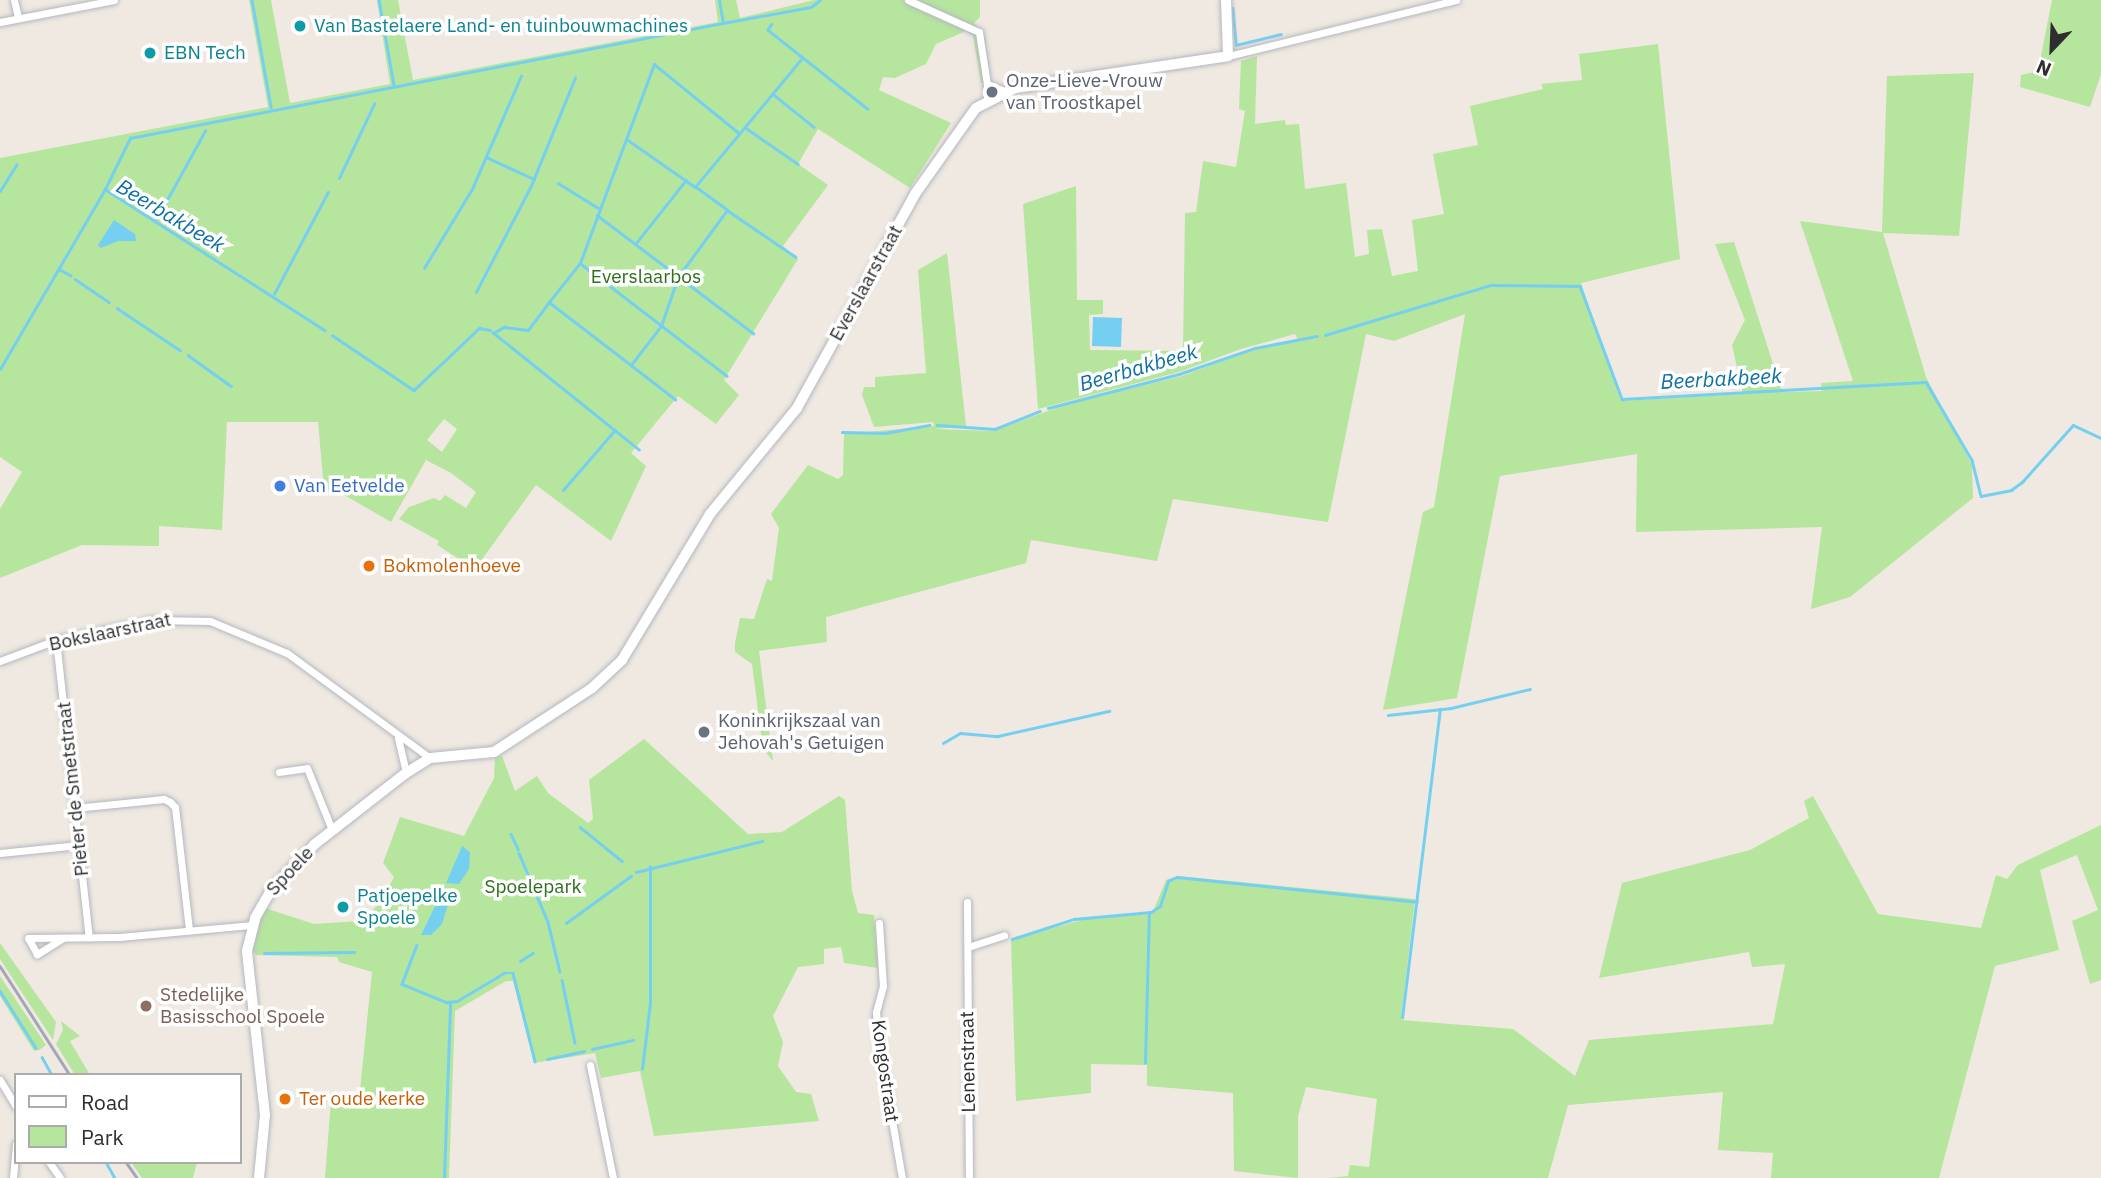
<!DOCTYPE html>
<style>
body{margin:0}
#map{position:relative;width:2101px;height:1178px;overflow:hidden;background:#efe9e1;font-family:"IBM Plex Sans",sans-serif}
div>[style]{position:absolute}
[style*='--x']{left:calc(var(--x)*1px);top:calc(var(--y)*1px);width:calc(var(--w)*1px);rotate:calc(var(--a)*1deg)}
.green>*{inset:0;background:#b6e59e}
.water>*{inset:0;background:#75cff0;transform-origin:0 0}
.stream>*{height:2.5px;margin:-1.25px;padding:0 1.25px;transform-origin:1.25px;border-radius:1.25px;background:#75cff0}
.roads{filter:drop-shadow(0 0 2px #b4b7c1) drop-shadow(0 0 2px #b4b7c1)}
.street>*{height:7px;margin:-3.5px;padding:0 3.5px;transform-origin:3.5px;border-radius:3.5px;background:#fff}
.secondary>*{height:10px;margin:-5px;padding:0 5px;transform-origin:5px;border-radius:5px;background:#fff}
.rail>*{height:2.5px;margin:-1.25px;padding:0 1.25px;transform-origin:1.25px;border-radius:1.25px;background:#a3a6b8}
.dots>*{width:19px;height:19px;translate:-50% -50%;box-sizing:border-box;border:4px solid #fff;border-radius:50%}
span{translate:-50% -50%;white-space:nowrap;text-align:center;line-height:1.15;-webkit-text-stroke:7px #fff;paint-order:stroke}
.culture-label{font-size:19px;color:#0d838f}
.left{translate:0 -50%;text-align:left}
.worship-label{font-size:19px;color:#5b616d}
.park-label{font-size:19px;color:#2c6e1b}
.street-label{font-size:19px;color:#2e2e2e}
.shop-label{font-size:19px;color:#366cbe}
.food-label{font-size:19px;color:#c56008}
.education-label{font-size:19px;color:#785e54}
.water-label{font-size:21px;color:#0d6fa3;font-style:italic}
.legend{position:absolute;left:14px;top:1073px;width:228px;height:91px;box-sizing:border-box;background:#fff;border:2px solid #ababab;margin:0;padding:9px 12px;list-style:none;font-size:21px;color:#2e2e2e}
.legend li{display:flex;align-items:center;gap:14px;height:35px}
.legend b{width:35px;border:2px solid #ababab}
.north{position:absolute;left:2017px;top:14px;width:70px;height:70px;-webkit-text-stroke:5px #fff;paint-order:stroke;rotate:203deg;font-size:19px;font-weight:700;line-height:28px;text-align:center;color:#2e2e2e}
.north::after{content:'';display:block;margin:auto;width:24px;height:32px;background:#2e2e2e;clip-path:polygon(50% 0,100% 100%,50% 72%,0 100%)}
</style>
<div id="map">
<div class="green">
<div style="clip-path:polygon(evenodd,249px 0,271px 0,290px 103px,390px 84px,377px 0,398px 0,413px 80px,718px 22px,715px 0,736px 0,740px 18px,814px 0,980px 0,980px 17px,974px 23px,985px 36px,991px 82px,981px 83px,973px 36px,966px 31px,936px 44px,926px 64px,895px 78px,883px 77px,879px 90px,951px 123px,910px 188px,818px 129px,798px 164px,828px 185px,783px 246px,798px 259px,724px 380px,739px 395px,716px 424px,678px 396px,631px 453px,646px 466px,611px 541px,536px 485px,475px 569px,437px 545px,439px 541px,399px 519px,409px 507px,434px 498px,440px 501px,445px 495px,466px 508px,476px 492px,451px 473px,426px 460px,391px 522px,346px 496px,324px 489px,318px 422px,227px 422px,222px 530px,159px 526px,159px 546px,82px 545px,0 578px,0 509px,22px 472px,0 457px,0 158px,268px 107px,249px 0,444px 419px,457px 429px,442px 452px,427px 440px,444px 419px)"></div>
<div style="clip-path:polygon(2052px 0,2101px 0,2101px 74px,2090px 107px,2020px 87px,2021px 75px,2038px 71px)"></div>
<div style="clip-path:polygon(1658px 44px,1680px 259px,1581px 283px,1621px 401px,1743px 394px,1732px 345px,1745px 320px,1715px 244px,1734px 242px,1782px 392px,1822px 391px,1821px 383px,1853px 381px,1800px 221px,1882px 232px,1887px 76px,1974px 73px,1959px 236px,1883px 233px,1926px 377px,1972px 465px,1973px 498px,1850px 597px,1811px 609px,1822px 527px,1636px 532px,1637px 454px,1500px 476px,1457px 698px,1383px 710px,1423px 512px,1434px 507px,1465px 314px,1394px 341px,1366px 334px,1328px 522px,1173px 499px,1157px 561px,1031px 540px,1026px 563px,826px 617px,827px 642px,759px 651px,773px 761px,763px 749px,752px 664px,735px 652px,735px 643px,740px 618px,754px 619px,767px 579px,772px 581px,779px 528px,771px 514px,808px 465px,838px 479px,843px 475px,844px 434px,934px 426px,933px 422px,874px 427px,862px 395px,864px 387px,875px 387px,875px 377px,926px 373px,918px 270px,947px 253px,966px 426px,935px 429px,994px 431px,1064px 405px,1182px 376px,1250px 351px,1298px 340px,1295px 334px,1241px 349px,1179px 372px,1038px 409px,1023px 204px,1076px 186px,1077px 300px,1103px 300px,1103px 314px,1089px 315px,1090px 350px,1183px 351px,1185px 213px,1196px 212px,1203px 161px,1236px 167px,1245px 111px,1239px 109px,1241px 61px,1257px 56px,1255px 124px,1285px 120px,1286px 125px,1299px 124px,1305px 189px,1346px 183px,1355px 257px,1369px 254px,1367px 230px,1382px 229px,1392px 276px,1418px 271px,1412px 220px,1444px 214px,1433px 154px,1478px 145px,1470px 106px,1543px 89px,1541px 84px,1582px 80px,1579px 54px)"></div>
<div style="clip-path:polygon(644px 739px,748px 834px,782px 832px,839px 796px,845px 800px,852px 891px,858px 913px,874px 915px,878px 968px,844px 963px,841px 947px,824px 949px,824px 964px,798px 967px,773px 1016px,783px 1042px,778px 1066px,796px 1092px,811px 1094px,819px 1121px,654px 1136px,640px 1071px,601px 1078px,595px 1053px,534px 1063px,513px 981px,506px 981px,455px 1011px,449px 1178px,325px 1178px,331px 1100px,359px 1100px,372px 972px,339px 962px,337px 957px,256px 955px,252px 949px,265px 908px,314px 924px,360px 921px,380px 903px,394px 877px,383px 863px,400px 817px,464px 836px,494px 778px,495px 758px,502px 756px,515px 791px,537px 776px,548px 793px,588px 823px,593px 819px,589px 780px)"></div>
<div style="clip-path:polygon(1813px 796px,1878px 914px,1981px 928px,1996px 875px,2007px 879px,2018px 865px,2101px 825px,2101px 980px,2090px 984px,2072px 921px,2098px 910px,2077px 855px,2040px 870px,2059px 950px,1995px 966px,1939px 1178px,1771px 1178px,1773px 1153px,1718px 1150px,1723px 1092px,1568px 1105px,1548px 1178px,1329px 1178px,1348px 1176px,1350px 1165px,1369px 1167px,1377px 1099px,1306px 1087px,1298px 1116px,1298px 1178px,1234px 1171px,1233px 1093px,1147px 1086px,1147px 1065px,1091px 1064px,1091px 1093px,1016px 1101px,1011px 940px,1092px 917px,1152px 914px,1166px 880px,1178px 876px,1415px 899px,1401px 1020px,1513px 1029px,1575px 1076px,1589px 1040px,1773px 1024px,1785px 964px,1752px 967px,1749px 952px,1599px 978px,1622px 883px,1750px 850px,1809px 818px,1804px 801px)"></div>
<div style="clip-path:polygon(0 943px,56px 1022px,53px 1040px,0 959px)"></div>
<div style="clip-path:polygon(0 976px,46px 1045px,39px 1050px,34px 1051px,0 996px)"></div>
<div style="clip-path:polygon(61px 1021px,80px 1036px,70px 1041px,90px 1075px,75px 1075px,56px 1044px,63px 1030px)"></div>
<div style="clip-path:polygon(131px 1162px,197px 1162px,193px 1178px,142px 1178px)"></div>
</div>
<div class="water">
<div style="clip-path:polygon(114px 220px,135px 234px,136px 241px,118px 241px,101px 248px,98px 245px)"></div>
<div style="left:1093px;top:317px;width:29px;height:29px;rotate:2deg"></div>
<div style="clip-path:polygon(462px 846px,470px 852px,469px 869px,459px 884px,446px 883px)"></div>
<div style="clip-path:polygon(442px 892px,450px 898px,442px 924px,431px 935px,421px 935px)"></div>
</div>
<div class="stream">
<div style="--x:252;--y:0;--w:109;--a:79.9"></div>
<div style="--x:379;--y:0;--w:86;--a:80"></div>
<div style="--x:1233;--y:8;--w:37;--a:85"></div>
<div style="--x:1236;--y:45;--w:46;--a:-13.7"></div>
<div style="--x:723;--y:23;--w:89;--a:-10.3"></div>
<div style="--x:811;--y:7;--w:11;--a:-38"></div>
<div style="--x:772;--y:24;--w:7;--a:124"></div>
<div style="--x:768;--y:30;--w:127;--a:38.3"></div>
<div style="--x:774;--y:95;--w:51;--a:38.7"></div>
<div style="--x:746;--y:128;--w:63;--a:34.7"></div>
<div style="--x:628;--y:140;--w:82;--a:35"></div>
<div style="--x:486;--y:157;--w:53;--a:24.6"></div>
<div style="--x:339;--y:178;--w:82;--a:-64.7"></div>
<div style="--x:558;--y:183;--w:49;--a:31.8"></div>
<div style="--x:105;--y:189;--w:57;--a:-63.9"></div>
<div style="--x:130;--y:138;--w:604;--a:-10.98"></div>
<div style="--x:723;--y:23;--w:23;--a:-100"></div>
<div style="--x:0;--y:191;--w:31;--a:-58"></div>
<div style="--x:727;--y:210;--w:83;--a:34.3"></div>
<div style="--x:597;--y:215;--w:196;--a:37.1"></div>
<div style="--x:156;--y:220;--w:102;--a:-61.2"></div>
<div style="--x:636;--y:243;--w:80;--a:-51.6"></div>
<div style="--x:580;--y:263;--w:185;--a:37.5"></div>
<div style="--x:424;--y:268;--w:92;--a:-58.7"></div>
<div style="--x:472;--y:189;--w:123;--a:-66.6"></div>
<div style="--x:59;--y:269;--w:13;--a:29"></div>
<div style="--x:75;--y:279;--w:41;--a:34.1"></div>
<div style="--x:476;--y:292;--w:117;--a:-62.6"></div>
<div style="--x:530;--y:188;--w:119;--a:-67.8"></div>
<div style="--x:274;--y:294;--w:115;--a:-62.1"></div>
<div style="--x:549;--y:302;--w:50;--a:-51.5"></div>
<div style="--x:580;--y:263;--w:212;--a:-69.6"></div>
<div style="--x:654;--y:64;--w:109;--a:39.1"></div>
<div style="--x:117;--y:308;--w:76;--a:33.7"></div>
<div style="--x:332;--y:335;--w:99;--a:33.9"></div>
<div style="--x:414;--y:390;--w:90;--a:-43.6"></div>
<div style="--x:479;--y:328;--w:11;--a:10"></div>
<div style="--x:1325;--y:335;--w:173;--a:-16.8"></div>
<div style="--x:1491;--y:285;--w:89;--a:0.6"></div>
<div style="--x:1580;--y:286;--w:121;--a:69.6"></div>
<div style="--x:1622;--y:399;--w:304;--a:-3.2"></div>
<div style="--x:1926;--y:382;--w:91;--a:59.5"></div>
<div style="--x:1972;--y:460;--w:37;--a:76"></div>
<div style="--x:1981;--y:496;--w:31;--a:-11"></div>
<div style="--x:2011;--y:490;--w:14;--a:-36"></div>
<div style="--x:2022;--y:482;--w:76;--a:-48.2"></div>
<div style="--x:2073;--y:425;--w:31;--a:25"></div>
<div style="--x:188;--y:355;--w:53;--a:35.8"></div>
<div style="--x:631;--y:365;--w:56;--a:37.7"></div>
<div style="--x:0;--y:369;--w:208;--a:-59.7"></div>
<div style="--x:105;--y:189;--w:261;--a:32.7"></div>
<div style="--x:1048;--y:408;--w:135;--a:-14.5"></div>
<div style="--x:1179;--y:374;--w:80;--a:-18.9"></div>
<div style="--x:1255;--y:348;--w:63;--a:-11"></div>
<div style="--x:937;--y:425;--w:58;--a:3.9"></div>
<div style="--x:995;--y:429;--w:48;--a:-21.8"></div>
<div style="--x:842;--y:432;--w:43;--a:1.3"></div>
<div style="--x:885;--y:433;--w:45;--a:-10.3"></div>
<div style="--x:639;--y:450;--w:187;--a:-141.3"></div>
<div style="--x:493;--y:333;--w:13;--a:-29"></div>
<div style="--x:504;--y:327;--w:24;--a:7"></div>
<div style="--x:528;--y:330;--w:35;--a:-53"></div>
<div style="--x:549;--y:302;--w:103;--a:37.5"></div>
<div style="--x:631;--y:365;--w:49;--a:-52.4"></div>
<div style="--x:661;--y:326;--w:52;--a:-70.9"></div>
<div style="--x:678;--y:277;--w:83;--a:-53.8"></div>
<div style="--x:727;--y:210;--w:39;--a:-144"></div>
<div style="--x:695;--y:187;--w:168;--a:-50.3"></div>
<div style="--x:563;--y:490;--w:79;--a:-49.1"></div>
<div style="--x:1388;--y:715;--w:63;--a:-6.3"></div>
<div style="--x:1451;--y:708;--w:81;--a:-13.5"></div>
<div style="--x:943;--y:743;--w:20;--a:-30"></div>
<div style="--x:960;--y:733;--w:38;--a:5"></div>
<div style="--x:998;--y:736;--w:114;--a:-12.7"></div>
<div style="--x:580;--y:827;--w:54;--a:39"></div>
<div style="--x:511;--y:834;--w:17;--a:65"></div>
<div style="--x:519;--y:853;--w:28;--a:67"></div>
<div style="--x:636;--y:872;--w:130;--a:-13.8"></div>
<div style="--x:532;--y:884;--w:41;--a:67.2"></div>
<div style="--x:548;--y:922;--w:51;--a:76.5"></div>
<div style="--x:566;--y:923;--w:80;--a:-35.9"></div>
<div style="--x:1012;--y:939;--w:65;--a:-17.9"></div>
<div style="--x:1074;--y:919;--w:77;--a:-5.2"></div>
<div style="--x:1151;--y:912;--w:11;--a:-34"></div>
<div style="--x:1160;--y:906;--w:26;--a:-72"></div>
<div style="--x:1168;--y:881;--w:10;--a:-24"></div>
<div style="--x:1177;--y:877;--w:241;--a:5.9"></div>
<div style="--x:417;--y:945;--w:42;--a:111"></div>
<div style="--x:402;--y:984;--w:48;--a:22.2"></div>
<div style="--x:446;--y:1002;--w:11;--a:-5"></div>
<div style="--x:457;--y:1001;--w:55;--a:-30.8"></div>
<div style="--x:504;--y:973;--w:9;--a:0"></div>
<div style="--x:513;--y:973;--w:91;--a:76"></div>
<div style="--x:264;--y:953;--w:90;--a:-0.6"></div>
<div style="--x:520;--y:961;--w:15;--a:-32"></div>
<div style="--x:562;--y:980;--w:64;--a:78.3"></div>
<div style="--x:0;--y:991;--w:67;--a:57.7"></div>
<div style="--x:1402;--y:1018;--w:311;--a:-83"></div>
<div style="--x:592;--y:1049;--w:42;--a:-12.4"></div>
<div style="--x:42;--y:1057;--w:21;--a:61"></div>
<div style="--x:547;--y:1059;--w:38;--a:-12"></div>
<div style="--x:1145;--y:1063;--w:150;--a:-88.5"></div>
<div style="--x:642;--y:1069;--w:66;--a:-83.1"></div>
<div style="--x:650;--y:1003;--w:136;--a:-90"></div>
<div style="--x:106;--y:1162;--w:18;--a:61"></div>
<div style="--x:444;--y:1178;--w:175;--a:-88"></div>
</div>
<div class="roads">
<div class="street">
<div style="--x:14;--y:0;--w:18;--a:77"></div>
<div style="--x:908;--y:0;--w:78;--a:24.3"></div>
<div style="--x:979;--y:32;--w:53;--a:81.3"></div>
<div style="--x:987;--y:84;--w:18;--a:22"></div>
<div style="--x:0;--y:22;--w:116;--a:-10.9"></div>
<div style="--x:1228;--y:56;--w:235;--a:-13.8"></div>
<div style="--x:987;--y:100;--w:16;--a:-90"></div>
<div style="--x:56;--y:640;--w:299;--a:83.7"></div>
<div style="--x:0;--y:661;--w:60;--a:-20.6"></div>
<div style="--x:56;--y:640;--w:99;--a:-11.7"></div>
<div style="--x:153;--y:620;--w:57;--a:1"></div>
<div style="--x:210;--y:621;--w:83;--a:22.6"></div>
<div style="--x:287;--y:653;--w:177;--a:36.3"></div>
<div style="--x:398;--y:738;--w:36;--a:77"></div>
<div style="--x:279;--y:772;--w:28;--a:-8"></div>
<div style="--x:307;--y:768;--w:67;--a:68"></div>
<div style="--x:75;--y:808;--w:89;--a:-5.8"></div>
<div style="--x:164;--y:799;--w:7;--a:27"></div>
<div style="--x:170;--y:802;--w:7;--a:45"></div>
<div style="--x:175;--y:807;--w:124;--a:83.5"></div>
<div style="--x:0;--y:853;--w:79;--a:-5.8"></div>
<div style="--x:967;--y:902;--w:276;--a:89.6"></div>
<div style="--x:879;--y:923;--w:63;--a:86.4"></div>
<div style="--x:883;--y:986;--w:27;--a:105"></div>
<div style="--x:876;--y:1012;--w:33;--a:85"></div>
<div style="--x:879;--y:1045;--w:135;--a:80.2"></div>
<div style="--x:63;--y:938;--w:31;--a:148"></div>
<div style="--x:37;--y:954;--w:18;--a:-119"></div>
<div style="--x:28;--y:938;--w:92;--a:-0.6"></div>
<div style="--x:120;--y:937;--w:133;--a:-5.2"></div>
<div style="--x:968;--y:947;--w:38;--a:-18"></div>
<div style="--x:590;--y:1065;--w:115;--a:78.5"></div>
<div style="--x:0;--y:1080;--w:31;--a:59"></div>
<div style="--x:49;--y:1162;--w:19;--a:55"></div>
<div style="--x:13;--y:1178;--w:34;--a:-85"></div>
</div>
<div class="secondary">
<div style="--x:259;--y:1178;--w:63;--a:-84.6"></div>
<div style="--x:265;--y:1115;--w:165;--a:-96.3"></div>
<div style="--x:247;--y:951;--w:34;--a:-76"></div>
<div style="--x:255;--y:918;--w:32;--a:-60"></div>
<div style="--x:271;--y:890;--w:64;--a:-46.3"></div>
<div style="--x:315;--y:844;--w:115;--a:-38"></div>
<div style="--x:406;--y:773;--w:28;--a:-32"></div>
<div style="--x:430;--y:758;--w:64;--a:-5.4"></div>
<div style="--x:494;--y:752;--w:117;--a:-33.1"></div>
<div style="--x:592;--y:688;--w:41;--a:-43"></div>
<div style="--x:622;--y:660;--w:170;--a:-58.9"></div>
<div style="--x:710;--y:514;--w:137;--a:-50.6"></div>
<div style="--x:797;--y:408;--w:244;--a:-61.1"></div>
<div style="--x:915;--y:194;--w:105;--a:-54.7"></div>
<div style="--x:976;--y:108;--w:44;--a:-27.1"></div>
<div style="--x:1015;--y:88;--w:215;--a:-8.5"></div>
<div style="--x:1228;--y:56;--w:56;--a:-92"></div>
</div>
</div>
<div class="rail">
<div style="--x:0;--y:966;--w:130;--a:57.3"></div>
<div style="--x:126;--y:1162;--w:19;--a:55"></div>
</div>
<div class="dots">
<div style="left:300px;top:26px;background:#0f9aa8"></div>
<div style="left:150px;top:53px;background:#0f9aa8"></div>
<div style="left:992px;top:92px;background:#6b7280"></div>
<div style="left:280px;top:486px;background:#3f7fe0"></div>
<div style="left:369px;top:566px;background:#e8710a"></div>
<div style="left:704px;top:732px;background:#6b7280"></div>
<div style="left:343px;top:907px;background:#0f9aa8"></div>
<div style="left:146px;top:1006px;background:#8d6e63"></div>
<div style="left:285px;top:1099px;background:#e8710a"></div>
</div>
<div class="culture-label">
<span class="left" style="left:314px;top:26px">Van Bastelaere Land- en tuinbouwmachines</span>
<span class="left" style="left:164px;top:53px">EBN Tech</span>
<span class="left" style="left:357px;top:907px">Patjoepelke<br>Spoele</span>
</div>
<div class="worship-label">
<span class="left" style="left:1006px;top:92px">Onze-Lieve-Vrouw<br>van Troostkapel</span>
<span class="left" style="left:718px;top:732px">Koninkrijkszaal van<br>Jehovah's Getuigen</span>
</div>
<div class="park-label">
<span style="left:646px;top:277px">Everslaarbos</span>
<span style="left:533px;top:887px">Spoelepark</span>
</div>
<div class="street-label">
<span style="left:866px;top:283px;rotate:-61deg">Everslaarstraat</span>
<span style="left:110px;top:632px;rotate:-12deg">Bokslaarstraat</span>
<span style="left:73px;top:789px;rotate:-96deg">Pieter de Smetstraat</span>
<span style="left:290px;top:871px;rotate:-47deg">Spoele</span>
<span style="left:968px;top:1062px;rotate:-91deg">Lenenstraat</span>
<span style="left:885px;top:1071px;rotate:82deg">Kongostraat</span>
</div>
<div class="shop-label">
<span class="left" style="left:294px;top:486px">Van Eetvelde</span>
</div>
<div class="food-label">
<span class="left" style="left:383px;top:566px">Bokmolenhoeve</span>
<span class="left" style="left:299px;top:1099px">Ter oude kerke</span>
</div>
<div class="education-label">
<span class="left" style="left:160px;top:1006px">Stedelijke<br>Basisschool Spoele</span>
</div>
<div class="water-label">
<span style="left:171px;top:215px;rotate:31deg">Beerbakbeek</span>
<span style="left:1138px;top:367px;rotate:-16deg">Beerbakbeek</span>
<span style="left:1721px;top:378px;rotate:-3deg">Beerbakbeek</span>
</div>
<ul class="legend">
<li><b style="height:9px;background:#fff"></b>Road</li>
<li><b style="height:19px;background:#b6e59e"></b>Park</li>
</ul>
<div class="north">N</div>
</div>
